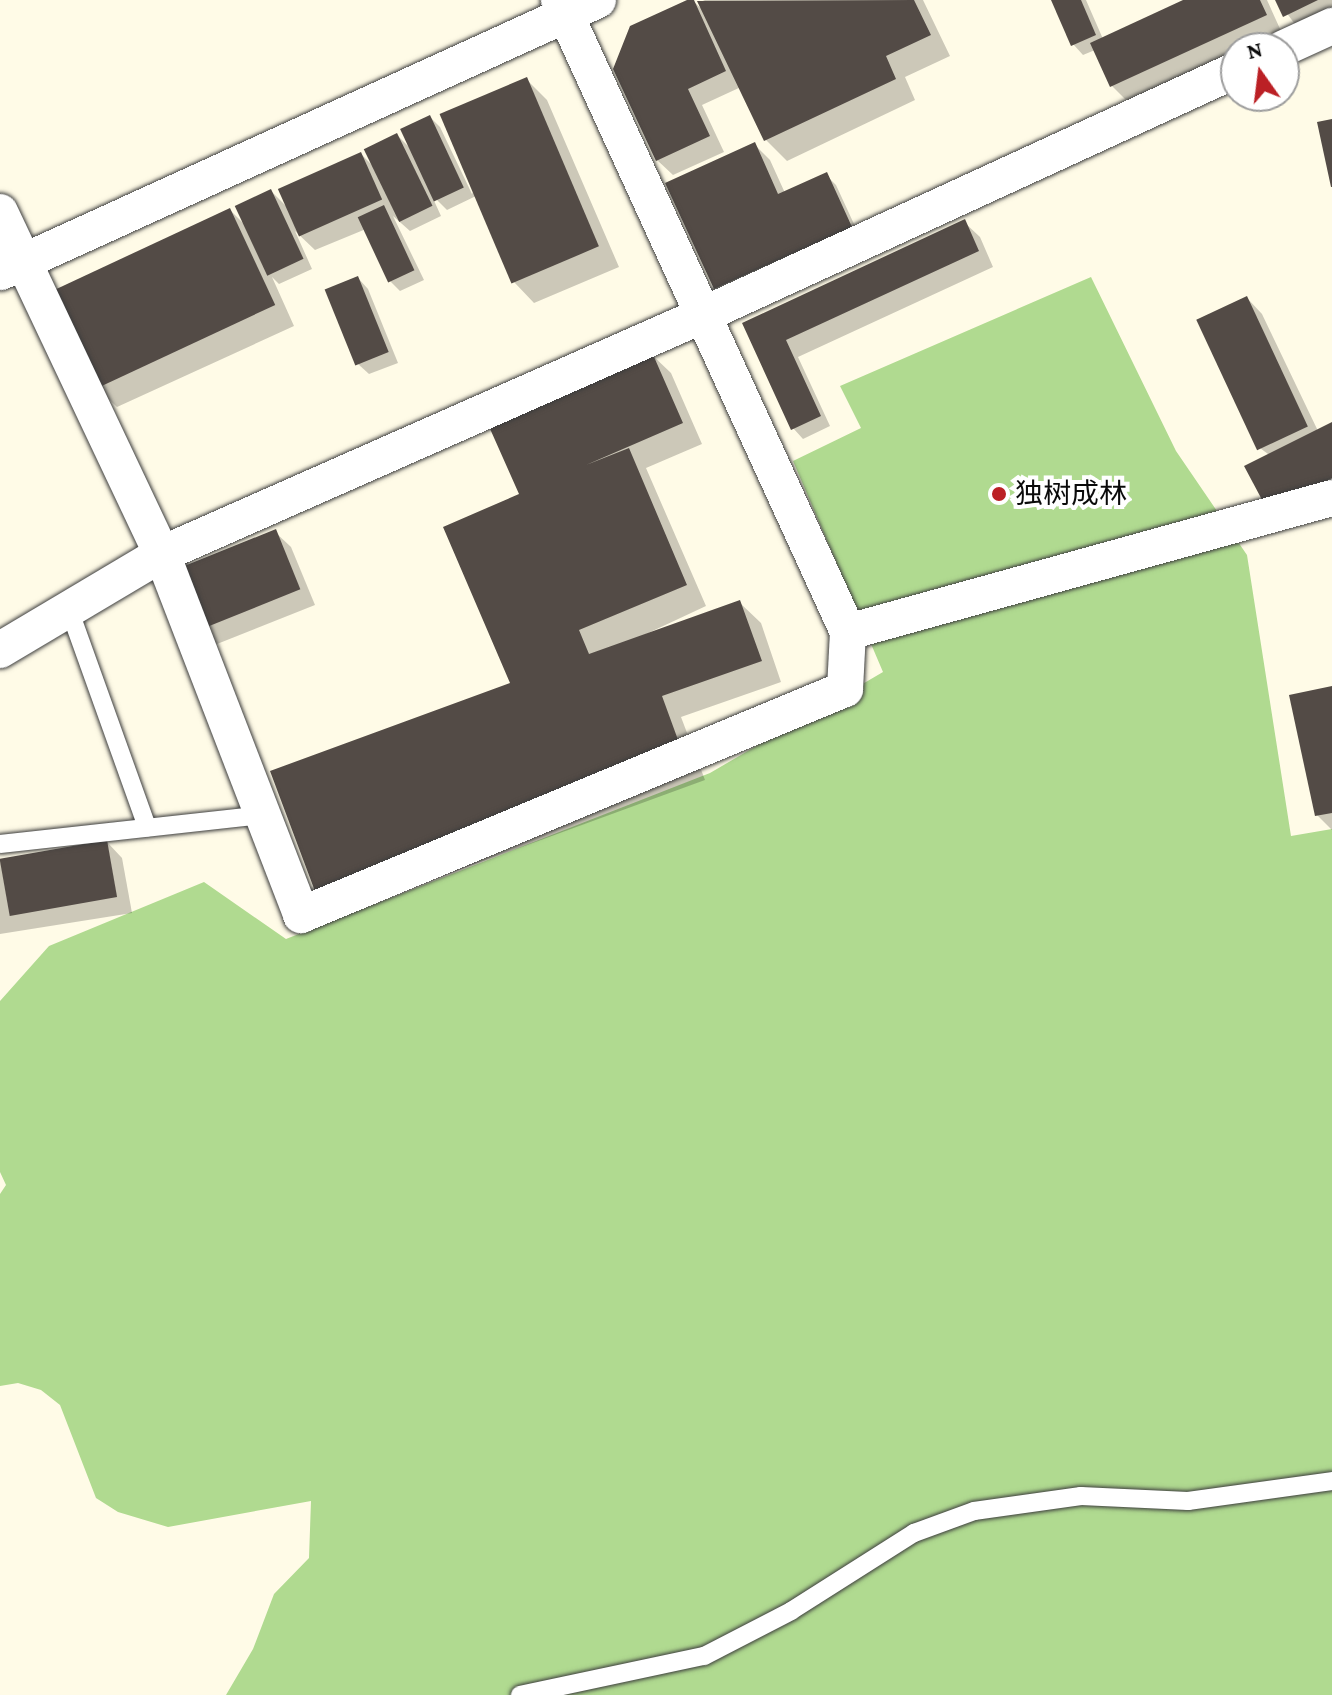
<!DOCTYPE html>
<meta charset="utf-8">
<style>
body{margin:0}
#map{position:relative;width:1332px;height:1695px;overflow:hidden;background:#fffbe7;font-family:"Crimson Pro","Noto Sans SC",serif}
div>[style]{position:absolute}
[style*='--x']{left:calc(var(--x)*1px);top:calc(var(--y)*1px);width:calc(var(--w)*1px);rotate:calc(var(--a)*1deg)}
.forest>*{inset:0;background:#b0da90}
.shadow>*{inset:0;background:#0003}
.building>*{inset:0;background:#534b46;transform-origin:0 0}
.roads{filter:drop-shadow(0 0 2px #3d3d3d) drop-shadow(0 0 2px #3d3d3d)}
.service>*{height:18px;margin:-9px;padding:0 9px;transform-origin:9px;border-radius:9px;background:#fff}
.minor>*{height:36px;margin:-18px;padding:0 18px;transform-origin:18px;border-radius:18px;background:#fff}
.dots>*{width:22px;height:22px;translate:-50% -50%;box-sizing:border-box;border:4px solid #fff;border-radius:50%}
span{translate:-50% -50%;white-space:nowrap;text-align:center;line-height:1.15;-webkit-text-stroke:8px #fff;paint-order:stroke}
.poi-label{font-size:28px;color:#0a0a0a}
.left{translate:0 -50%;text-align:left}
.north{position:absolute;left:1220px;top:32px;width:80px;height:80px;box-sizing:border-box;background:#fff;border:2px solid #9d9d9d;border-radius:50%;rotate:346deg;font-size:22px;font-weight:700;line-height:32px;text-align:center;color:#0a0a0a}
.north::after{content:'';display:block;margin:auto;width:28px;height:36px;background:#bb2025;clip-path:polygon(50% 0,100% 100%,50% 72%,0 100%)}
</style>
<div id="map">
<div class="forest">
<div style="clip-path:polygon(1091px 277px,1176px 451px,1247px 555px,1291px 836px,1332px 829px,1332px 1695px,226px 1695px,253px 1649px,274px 1594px,309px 1558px,311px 1501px,168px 1527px,118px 1512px,96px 1498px,60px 1405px,41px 1390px,18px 1383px,0 1386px,0 1194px,6px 1185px,0 1172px,0 1001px,49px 946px,204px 882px,286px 939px,710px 773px,883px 672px,793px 461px,861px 428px,840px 386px)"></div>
</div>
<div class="shadow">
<div style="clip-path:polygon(692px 0,704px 11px,700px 2px,705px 0,923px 0,950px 56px,905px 77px,915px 100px,787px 161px,766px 140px,741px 87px,702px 105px,724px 152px,673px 175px,657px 160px)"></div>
<div style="clip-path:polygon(1053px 0,1086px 0,1103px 39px,1188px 0,1267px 0,1281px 31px,1128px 102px,1112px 86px,1095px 50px,1083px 55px,1073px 44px)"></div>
<div style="clip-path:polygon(1277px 0,1332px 0,1332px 16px,1300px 31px)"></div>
<div style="clip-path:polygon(527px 80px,547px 100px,619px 267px,534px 303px,514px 282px,476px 196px,447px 210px,431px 194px,441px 216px,410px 231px,393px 216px,424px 280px,400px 291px,390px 281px,366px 229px,315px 250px,295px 231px,312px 269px,279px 284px,272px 277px,294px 326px,117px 407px,96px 387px,230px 210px,247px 227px,271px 191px,288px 208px,361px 154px,374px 167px,397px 135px,413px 151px,430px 117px,440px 127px,472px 194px)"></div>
<div style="clip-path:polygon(754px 144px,770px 160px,785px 193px,826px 175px,836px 185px,860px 237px,731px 303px,715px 288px)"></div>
<div style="clip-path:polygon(964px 222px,980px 237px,993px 267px,798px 357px,830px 426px,803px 439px,793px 428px,744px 324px)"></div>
<div style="clip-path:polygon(358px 278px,368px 289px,398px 363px,369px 374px,358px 364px)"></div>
<div style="clip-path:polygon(1247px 298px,1262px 314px,1318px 431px,1332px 424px,1332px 502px,1260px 448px)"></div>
<div style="clip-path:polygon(650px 353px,671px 373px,702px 444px,646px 468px,706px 606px,629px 642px,740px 603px,761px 623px,781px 682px,681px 717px,705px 780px,338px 914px,512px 684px,522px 495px)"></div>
<div style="clip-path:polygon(275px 532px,291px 547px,315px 605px,217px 644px,201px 629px)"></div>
<div style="clip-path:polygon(1332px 688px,1332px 830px,1317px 815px)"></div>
<div style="clip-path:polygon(107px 842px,122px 858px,132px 913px,0 934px,0 860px)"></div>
</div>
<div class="building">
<div style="clip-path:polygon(687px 0,694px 0,726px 71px,688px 89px,710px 136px,656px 161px,613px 69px,630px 26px)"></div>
<div style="clip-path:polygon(914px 0,931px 35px,886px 56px,896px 79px,764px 141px,697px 1px)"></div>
<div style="clip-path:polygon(1051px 0,1081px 0,1096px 35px,1071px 46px)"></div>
<div style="clip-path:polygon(1183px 0,1260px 0,1267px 15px,1110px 87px,1090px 43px)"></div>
<div style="clip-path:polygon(1275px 0,1318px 0,1283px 17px)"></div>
<div style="left:527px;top:77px;width:184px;height:95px;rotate:67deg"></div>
<div style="left:430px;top:115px;width:80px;height:33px;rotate:65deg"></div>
<div style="clip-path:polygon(1332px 119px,1332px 187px,1331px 187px,1317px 122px)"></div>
<div style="left:397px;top:133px;width:81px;height:37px;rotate:64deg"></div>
<div style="clip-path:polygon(755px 142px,778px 194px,827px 172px,852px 227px,714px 289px,665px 183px)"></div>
<div style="left:361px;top:152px;width:52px;height:91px;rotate:66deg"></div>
<div style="left:271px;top:189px;width:77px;height:40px;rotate:65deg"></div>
<div style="left:384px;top:205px;width:72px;height:29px;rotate:65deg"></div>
<div style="left:230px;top:208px;width:107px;height:198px;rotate:65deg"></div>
<div style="clip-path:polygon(965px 219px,979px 251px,786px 340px,821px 416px,791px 430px,742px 323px)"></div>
<div style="left:358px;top:276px;width:82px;height:36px;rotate:68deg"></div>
<div style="left:1247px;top:296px;width:144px;height:56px;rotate:65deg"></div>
<div style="clip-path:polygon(651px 350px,683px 423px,586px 465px,629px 448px,687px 585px,579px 630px,589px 654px,740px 600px,762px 661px,662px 696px,685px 759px,316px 894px,270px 771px,510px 683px,443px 527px,519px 494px,487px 422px)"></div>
<div style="clip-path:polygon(1332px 422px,1332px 478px,1268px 511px,1244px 466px)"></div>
<div style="left:276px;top:529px;width:65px;height:109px;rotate:68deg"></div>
<div style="clip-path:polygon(1332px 686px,1332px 813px,1315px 816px,1289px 695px)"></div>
<div style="left:107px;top:840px;width:58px;height:109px;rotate:80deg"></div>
</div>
<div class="roads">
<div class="service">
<div style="--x:69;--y:609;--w:232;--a:70.3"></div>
<div style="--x:0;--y:844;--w:266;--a:-6.3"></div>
<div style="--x:520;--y:1695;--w:188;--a:-12"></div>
<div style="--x:704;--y:1656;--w:98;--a:-27.3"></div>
<div style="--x:791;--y:1611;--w:146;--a:-32.4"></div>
<div style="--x:914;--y:1533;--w:64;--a:-20.1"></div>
<div style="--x:974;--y:1511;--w:108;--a:-8"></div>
<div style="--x:1081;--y:1496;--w:107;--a:2.7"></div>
<div style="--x:1188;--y:1501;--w:145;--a:-7.9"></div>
</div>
<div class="minor">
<div style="--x:1284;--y:48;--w:53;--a:-24.6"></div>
<div style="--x:0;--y:212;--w:378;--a:64.7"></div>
<div style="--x:162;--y:554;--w:387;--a:68.9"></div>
<div style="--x:301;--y:915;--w:589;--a:-22.56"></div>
<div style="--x:845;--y:689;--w:57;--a:-87"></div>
<div style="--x:848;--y:632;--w:695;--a:-114.57"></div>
<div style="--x:1;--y:272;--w:656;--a:-24.49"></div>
<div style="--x:848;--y:632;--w:502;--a:-15.48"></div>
<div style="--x:0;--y:650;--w:188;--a:-30.7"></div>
<div style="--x:162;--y:554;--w:591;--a:-23.83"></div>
<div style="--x:703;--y:315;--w:587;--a:-24.69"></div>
</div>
</div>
<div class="dots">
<div style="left:999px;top:494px;background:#bb2025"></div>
</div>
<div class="poi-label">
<span class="left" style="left:1015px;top:494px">独树成林</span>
</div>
<div class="north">N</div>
</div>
